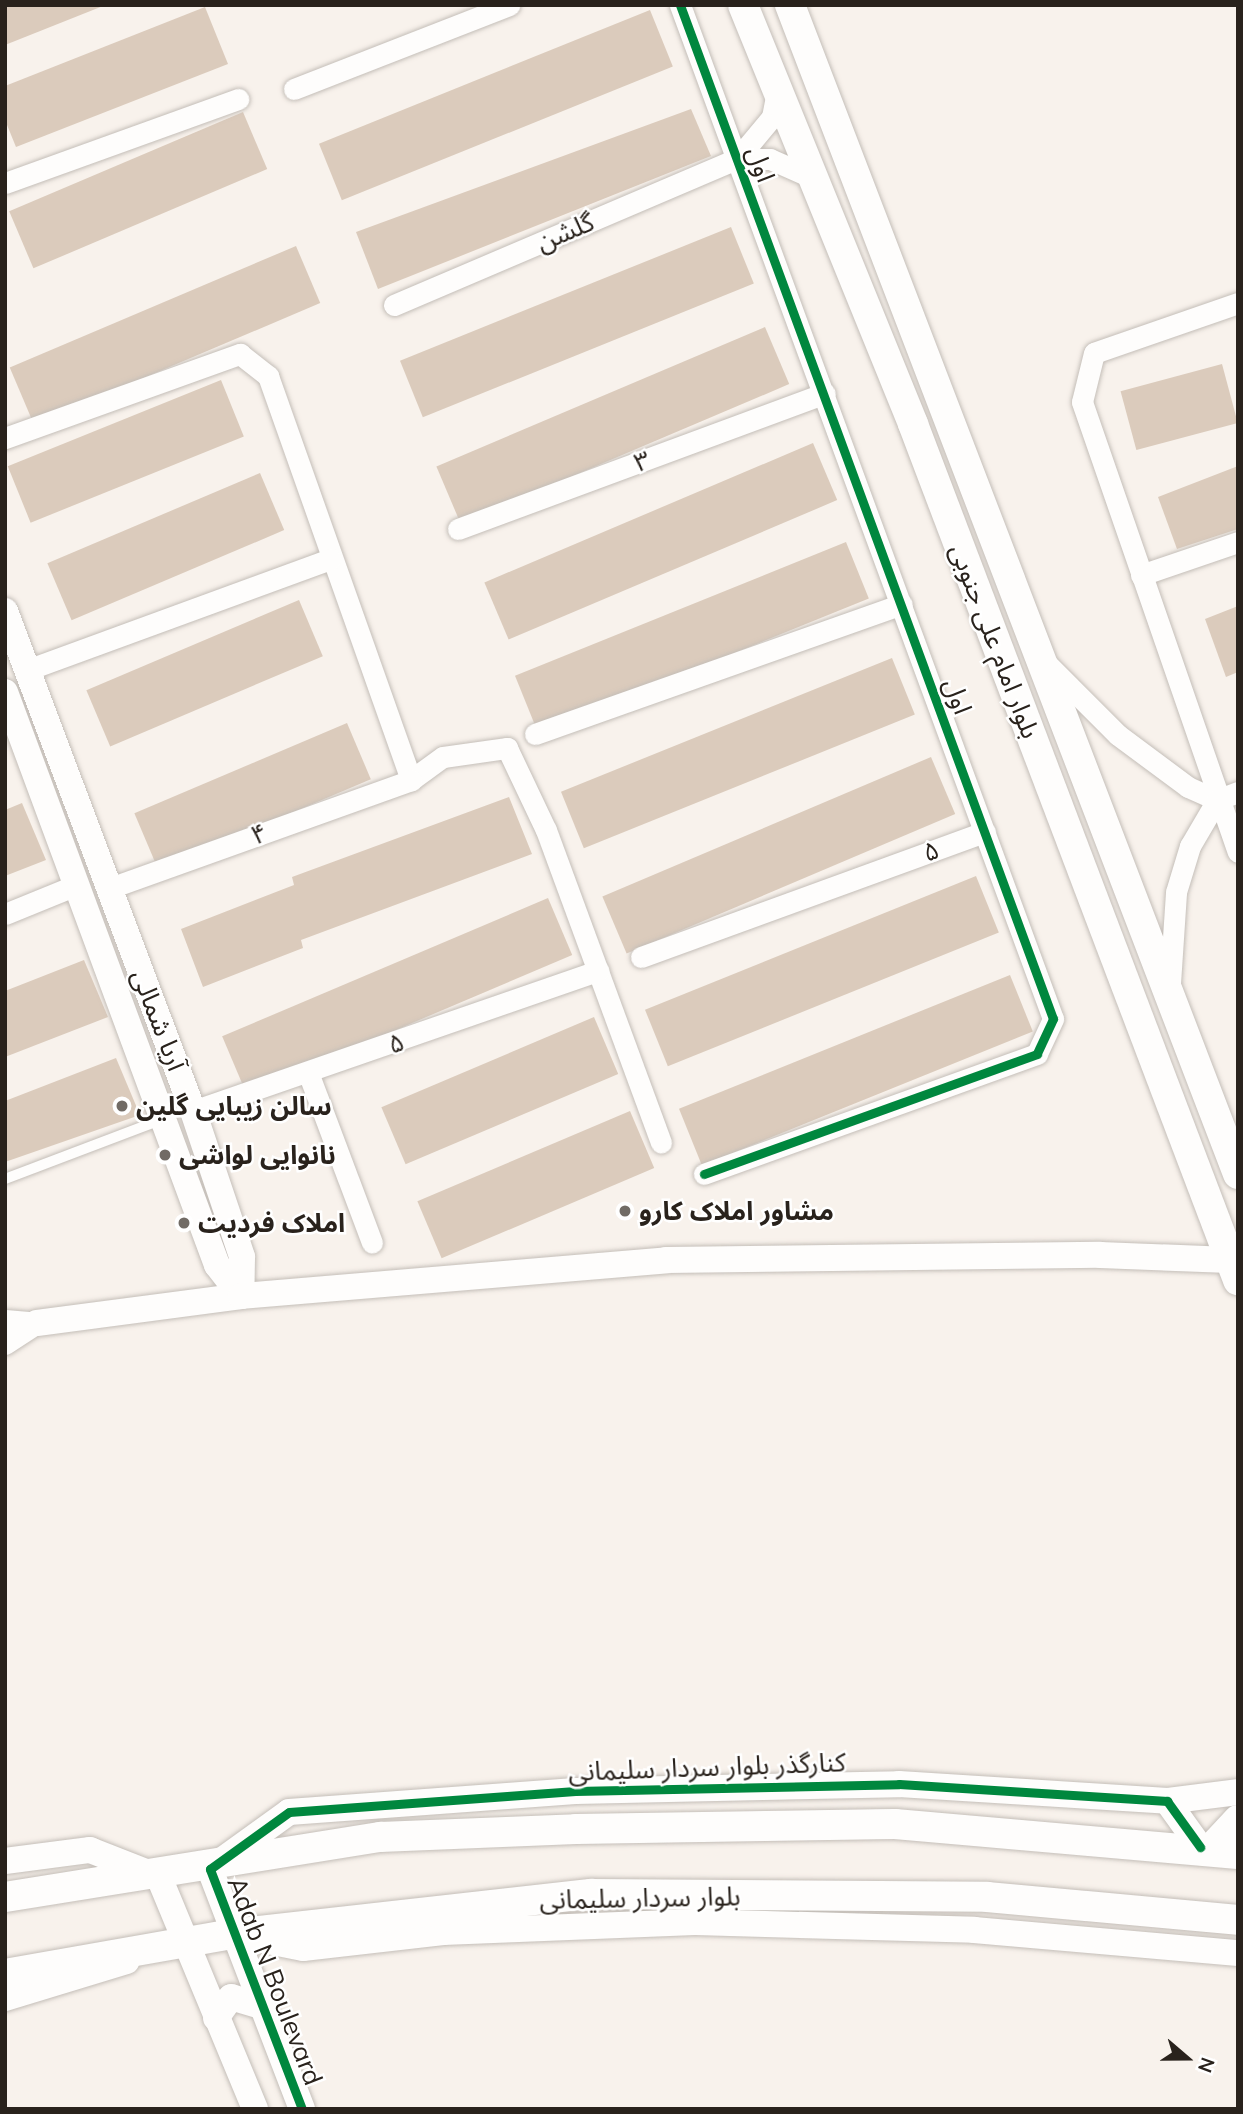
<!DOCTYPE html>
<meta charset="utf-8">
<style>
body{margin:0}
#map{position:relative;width:1243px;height:2114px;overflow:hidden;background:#f8f2ec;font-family:Mulish,"Noto Sans Arabic",sans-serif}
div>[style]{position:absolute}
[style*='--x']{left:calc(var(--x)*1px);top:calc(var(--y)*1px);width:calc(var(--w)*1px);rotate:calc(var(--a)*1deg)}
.building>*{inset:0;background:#dbcbbc;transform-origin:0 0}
.roads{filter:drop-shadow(0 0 2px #c4beb8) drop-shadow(0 0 2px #c4beb8)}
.service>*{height:10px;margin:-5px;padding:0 5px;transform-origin:5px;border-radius:5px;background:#fefdfc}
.minor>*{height:21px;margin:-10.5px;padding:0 10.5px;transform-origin:10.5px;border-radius:10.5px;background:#fefdfc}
.tertiary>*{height:26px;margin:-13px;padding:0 13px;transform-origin:13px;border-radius:13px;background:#fefdfc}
.secondary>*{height:30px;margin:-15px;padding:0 15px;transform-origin:15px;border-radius:15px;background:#fefdfc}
.cycleway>*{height:9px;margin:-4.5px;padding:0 4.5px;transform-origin:4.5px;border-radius:4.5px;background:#00873e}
.dots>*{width:19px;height:19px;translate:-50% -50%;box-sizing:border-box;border:4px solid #fff;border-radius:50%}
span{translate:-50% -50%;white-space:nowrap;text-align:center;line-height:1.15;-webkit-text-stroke:5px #fff;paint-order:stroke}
.street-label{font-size:26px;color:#29221c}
.poi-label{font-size:26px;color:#29221c;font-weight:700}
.left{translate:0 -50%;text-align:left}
.frame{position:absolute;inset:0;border:7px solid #29221c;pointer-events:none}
.north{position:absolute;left:1152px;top:2023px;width:70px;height:70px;-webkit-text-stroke:5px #fff;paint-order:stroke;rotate:110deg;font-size:19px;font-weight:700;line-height:28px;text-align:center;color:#29221c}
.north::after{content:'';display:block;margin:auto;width:24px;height:32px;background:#29221c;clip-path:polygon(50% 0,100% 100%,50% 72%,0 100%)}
</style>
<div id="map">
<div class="building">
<div style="clip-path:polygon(5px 5px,103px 5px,103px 6px,5px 45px)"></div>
<div style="clip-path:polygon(205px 7px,228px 64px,16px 147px,5px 120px,5px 86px)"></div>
<div style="left:650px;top:10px;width:61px;height:357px;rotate:68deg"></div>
<div style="clip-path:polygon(691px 109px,711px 156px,378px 289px,356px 232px)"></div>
<div style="left:243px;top:112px;width:62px;height:254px;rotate:67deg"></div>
<div style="left:731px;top:227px;width:61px;height:357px;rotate:68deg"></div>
<div style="left:296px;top:246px;width:62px;height:311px;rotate:67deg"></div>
<div style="left:765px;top:327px;width:62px;height:357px;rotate:67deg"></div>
<div style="left:1222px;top:364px;width:61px;height:105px;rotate:75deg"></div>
<div style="left:221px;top:380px;width:61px;height:230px;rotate:68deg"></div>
<div style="left:813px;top:443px;width:62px;height:357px;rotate:67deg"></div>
<div style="clip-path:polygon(1238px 466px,1238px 529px,1177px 549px,1158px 497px)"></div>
<div style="left:260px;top:473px;width:62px;height:231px;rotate:67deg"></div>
<div style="left:846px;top:542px;width:61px;height:357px;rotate:68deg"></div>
<div style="left:299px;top:600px;width:61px;height:231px;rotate:67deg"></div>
<div style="clip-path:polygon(1238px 606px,1238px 672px,1226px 677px,1205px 619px)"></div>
<div style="left:892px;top:658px;width:61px;height:357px;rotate:68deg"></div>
<div style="left:347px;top:723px;width:61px;height:231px;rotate:67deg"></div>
<div style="left:931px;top:757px;width:62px;height:357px;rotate:67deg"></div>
<div style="clip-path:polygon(509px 797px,532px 854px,301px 940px,303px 948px,203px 987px,181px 929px,294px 885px,292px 877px)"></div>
<div style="clip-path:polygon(22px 803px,46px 860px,5px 876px,5px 810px)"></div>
<div style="left:976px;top:876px;width:61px;height:357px;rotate:68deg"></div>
<div style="left:548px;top:898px;width:62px;height:354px;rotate:67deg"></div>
<div style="clip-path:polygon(84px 960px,108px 1017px,5px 1057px,5px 991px)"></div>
<div style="left:1010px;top:975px;width:61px;height:357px;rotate:68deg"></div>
<div style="left:594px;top:1017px;width:62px;height:231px;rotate:67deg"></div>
<div style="clip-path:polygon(116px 1058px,140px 1115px,5px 1162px,5px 1101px)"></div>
<div style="left:630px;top:1111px;width:62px;height:231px;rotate:67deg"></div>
</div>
<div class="roads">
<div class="service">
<div style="--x:5;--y:1179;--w:169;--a:-20.8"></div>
</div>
<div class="minor">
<div style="--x:680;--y:5;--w:1080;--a:69.8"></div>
<div style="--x:1053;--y:1019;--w:38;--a:115"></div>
<div style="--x:1037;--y:1054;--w:354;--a:160.2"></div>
<div style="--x:294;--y:89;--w:231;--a:-21.3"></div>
<div style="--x:737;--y:159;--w:55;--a:-50.2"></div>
<div style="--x:772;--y:117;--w:26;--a:-79"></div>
<div style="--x:5;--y:183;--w:248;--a:-19.8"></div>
<div style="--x:1238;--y:303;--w:152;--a:160.9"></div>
<div style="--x:1094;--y:353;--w:50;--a:103.8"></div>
<div style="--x:1082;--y:402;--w:476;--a:70.9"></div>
<div style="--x:394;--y:305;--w:373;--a:-23.1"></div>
<div style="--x:737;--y:159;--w:33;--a:0"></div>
<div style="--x:770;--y:159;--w:45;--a:23.7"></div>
<div style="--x:5;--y:438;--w:250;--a:-19.7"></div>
<div style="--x:240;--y:354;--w:36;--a:38"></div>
<div style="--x:268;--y:376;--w:429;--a:70.5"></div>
<div style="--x:411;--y:780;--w:39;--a:-36"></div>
<div style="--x:443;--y:757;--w:65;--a:-8"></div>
<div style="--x:507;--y:748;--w:91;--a:64.6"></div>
<div style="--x:546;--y:830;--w:333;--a:69.8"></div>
<div style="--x:458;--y:529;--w:391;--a:-20.3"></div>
<div style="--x:1141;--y:575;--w:102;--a:-18.8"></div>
<div style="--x:1047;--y:664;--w:100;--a:45"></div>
<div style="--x:1118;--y:735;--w:87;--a:36.6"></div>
<div style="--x:1188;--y:787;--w:32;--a:24"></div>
<div style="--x:27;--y:670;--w:323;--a:-20.1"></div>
<div style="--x:535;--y:734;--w:389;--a:-19.5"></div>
<div style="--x:107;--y:889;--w:323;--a:-19.7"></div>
<div style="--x:5;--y:914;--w:77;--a:-22.2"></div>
<div style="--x:641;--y:957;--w:366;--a:-20"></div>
<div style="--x:1170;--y:983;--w:91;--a:-86.2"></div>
<div style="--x:1176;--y:892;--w:48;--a:-73.1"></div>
<div style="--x:1190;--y:846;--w:53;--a:-59.6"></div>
<div style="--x:1217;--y:800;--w:22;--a:-21"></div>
<div style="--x:309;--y:1075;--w:179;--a:69.4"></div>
<div style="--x:193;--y:1111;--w:429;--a:-19.1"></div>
<div style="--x:5;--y:1320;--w:32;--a:5"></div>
<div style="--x:5;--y:1344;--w:38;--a:-33"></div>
</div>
<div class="tertiary">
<div style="--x:5;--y:611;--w:534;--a:69.39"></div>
<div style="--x:193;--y:1111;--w:154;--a:71.4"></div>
<div style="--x:242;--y:1257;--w:39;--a:91"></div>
<div style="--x:5;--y:692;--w:611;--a:69.7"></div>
<div style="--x:217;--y:1265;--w:39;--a:52"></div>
<div style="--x:37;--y:1323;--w:206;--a:-7.5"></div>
<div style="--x:241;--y:1296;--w:427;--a:-4.8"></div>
<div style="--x:666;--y:1260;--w:434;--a:-0.7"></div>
<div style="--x:1100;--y:1255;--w:130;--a:2.2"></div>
<div style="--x:1167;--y:1801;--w:72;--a:-7.2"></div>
<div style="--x:5;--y:1861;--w:86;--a:-7.4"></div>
<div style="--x:90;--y:1850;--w:74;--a:21.4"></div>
<div style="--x:159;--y:1877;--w:251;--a:67.5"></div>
<div style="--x:248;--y:1937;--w:56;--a:11.3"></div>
<div style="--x:303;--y:1948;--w:141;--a:-6.5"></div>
<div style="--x:443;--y:1932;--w:252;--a:-2.3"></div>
<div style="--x:695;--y:1922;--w:279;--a:1.6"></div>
<div style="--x:974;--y:1930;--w:265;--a:5"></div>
<div style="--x:5;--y:1998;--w:127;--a:-16.9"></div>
<div style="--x:216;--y:2018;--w:26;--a:-54"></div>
<div style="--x:231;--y:1997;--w:28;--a:17"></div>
<div style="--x:302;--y:2109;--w:257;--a:-111"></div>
<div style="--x:210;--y:1869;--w:97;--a:-35.8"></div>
<div style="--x:289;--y:1812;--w:287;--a:-4.2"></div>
<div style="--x:575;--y:1791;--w:324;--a:-1.2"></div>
<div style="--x:899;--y:1784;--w:269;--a:3.6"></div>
<div style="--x:1167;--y:1801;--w:57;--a:54.3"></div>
</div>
<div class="secondary">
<div style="--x:743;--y:5;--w:452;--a:67.9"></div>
<div style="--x:913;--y:424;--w:916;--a:69.21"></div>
<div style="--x:790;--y:5;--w:1252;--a:69.03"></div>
<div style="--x:1210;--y:1850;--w:41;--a:-47"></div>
<div style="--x:5;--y:1897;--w:380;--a:-9.1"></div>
<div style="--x:380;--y:1837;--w:196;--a:-2.3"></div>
<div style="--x:576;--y:1829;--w:319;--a:-0.9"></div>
<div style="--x:895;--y:1824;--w:344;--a:5"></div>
<div style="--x:5;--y:1974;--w:230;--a:-10"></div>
<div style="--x:232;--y:1934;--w:361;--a:-6.4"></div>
<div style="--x:591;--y:1894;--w:396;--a:0.4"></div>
<div style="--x:987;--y:1897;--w:252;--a:5.2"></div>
</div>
</div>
<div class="cycleway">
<div style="--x:680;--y:5;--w:1080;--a:69.8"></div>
<div style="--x:1053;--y:1019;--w:38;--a:115"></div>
<div style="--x:1037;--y:1054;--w:354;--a:160.2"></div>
<div style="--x:302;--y:2109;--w:257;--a:-111"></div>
<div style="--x:210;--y:1869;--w:97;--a:-35.8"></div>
<div style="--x:289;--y:1812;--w:287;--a:-4.2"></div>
<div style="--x:575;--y:1791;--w:324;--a:-1.2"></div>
<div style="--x:899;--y:1784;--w:269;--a:3.6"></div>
<div style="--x:1167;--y:1801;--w:57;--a:54.3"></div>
</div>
<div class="dots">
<div style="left:122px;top:1106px;background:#716b65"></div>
<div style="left:165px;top:1155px;background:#716b65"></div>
<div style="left:625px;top:1211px;background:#716b65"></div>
<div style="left:184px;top:1223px;background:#716b65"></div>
</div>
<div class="street-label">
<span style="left:761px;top:164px;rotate:70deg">اول</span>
<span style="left:565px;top:232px;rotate:-23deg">گلشن</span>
<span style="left:642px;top:461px;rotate:-20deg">۳</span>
<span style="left:995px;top:641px;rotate:69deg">بلوار امام علی جنوبی</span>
<span style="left:958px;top:696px;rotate:70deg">اول</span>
<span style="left:259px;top:834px;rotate:-20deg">۴</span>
<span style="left:931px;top:851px;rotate:-20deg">۵</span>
<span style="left:159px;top:1020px;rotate:69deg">آریا شمالی</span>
<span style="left:396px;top:1043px;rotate:-20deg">۵</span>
<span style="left:707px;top:1767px;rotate:-2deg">کنارگذر بلوار سردار سلیمانی</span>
<span style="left:640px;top:1898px;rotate:-1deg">بلوار سردار سلیمانی</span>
<span style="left:275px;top:1981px;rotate:69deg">Adab N Boulevard</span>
</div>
<div class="poi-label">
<span class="left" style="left:136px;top:1106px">سالن زیبایی گلین</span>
<span class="left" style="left:179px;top:1155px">نانوایی لواشی</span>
<span class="left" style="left:639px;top:1211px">مشاور املاک کارو</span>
<span class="left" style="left:198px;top:1223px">املاک فردیت</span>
</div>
<div class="frame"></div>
<div class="north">N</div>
</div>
